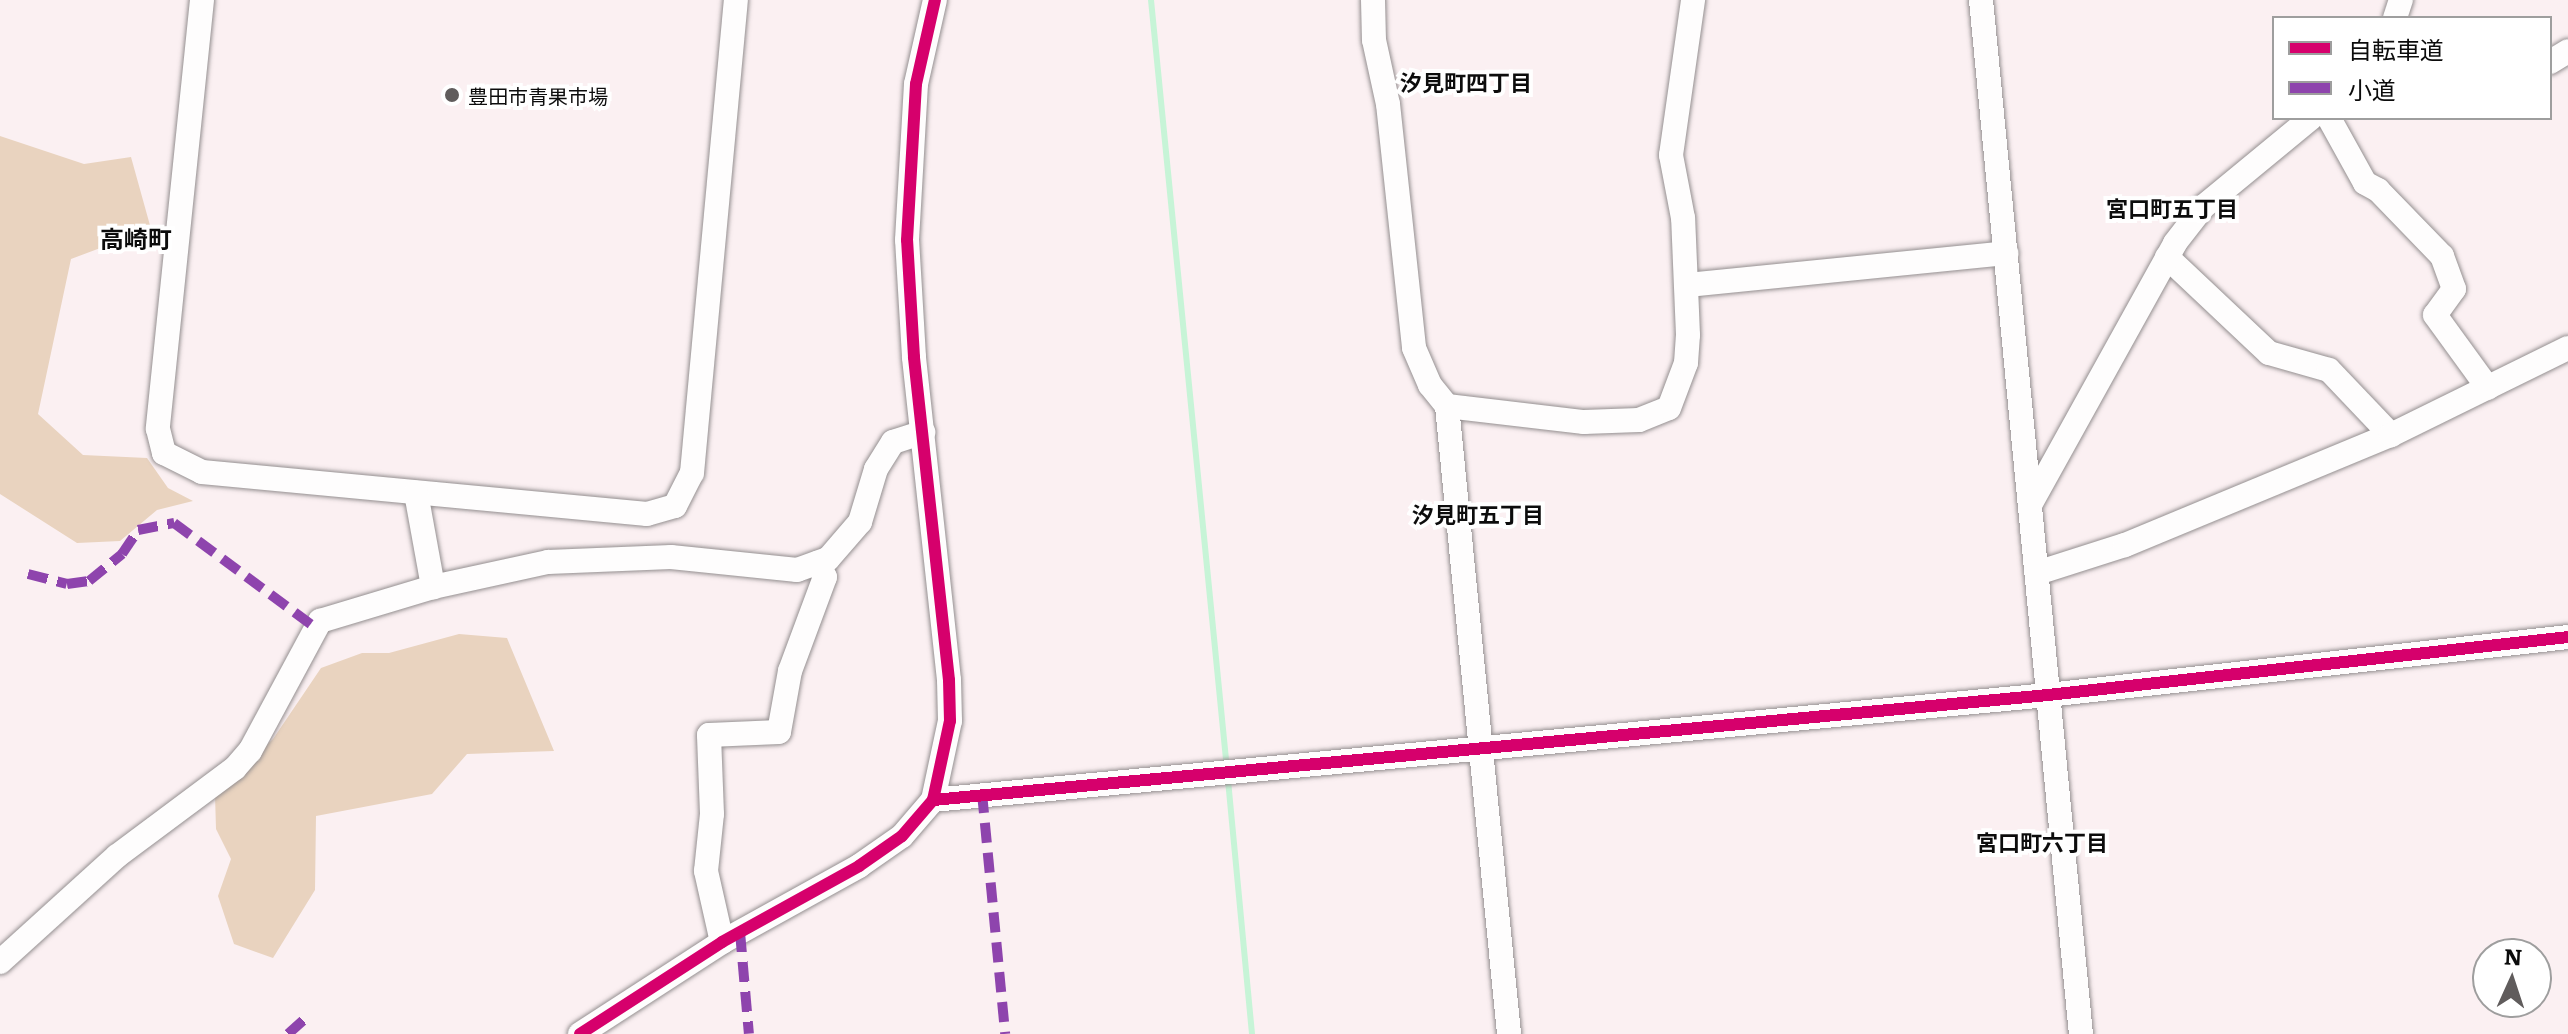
<!DOCTYPE html>
<meta charset="utf-8">
<style>
body{margin:0}
#map{position:relative;width:2568px;height:1034px;overflow:hidden;background:#fbf0f2;font-family:Literata,"Noto Sans JP",serif}
div>[style]{position:absolute}
[style*='--x']{left:calc(var(--x)*1px);top:calc(var(--y)*1px);width:calc(var(--w)*1px);rotate:calc(var(--a)*1deg)}
.forest>*{inset:0;background:#e9d3bf}
.stream>*{height:6px;margin:-3px;padding:0 3px;transform-origin:3px;border-radius:3px;background:#c7f4d7}
.roads{filter:drop-shadow(0 0 2px #948f90) drop-shadow(0 0 2px #948f90)}
.minor>*{height:24px;margin:-12px;padding:0 12px;transform-origin:12px;border-radius:12px;background:#fefdfd}
.quiet>*{height:10px;margin-top:-5px;transform-origin:0;background:repeating-linear-gradient(90deg,#8e44ad 0 20px,transparent 0 30px)}
.cycleway>*{height:12px;margin:-6px;padding:0 6px;transform-origin:6px;border-radius:6px;background:#d6006c}
.dots>*{width:22px;height:22px;translate:-50% -50%;box-sizing:border-box;border:4px solid #fff;border-radius:50%}
span{translate:-50% -50%;white-space:nowrap;text-align:center;line-height:1.15;-webkit-text-stroke:8px #fff;paint-order:stroke}
.poi-label{font-size:20px;color:#0c0c0c}
.left{translate:0 -50%;text-align:left}
.neighbourhood-label{font-size:22px;color:#0c0c0c;font-weight:700}
.quarter-label{font-size:24px;color:#0c0c0c;font-weight:700}
.legend{position:absolute;left:2272px;top:16px;width:280px;height:104px;box-sizing:border-box;background:#fff;border:2px solid #9e9e9e;margin:0;padding:10px 14px;list-style:none;font-size:24px;color:#0c0c0c}
.legend li{display:flex;align-items:center;gap:16px;height:40px}
.legend b{width:40px;border:2px solid #9e9e9e}
.north{position:absolute;left:2472px;top:938px;width:80px;height:80px;box-sizing:border-box;background:#fff;border:2px solid #9e9e9e;border-radius:50%;rotate:3deg;font-size:22px;font-weight:700;line-height:32px;text-align:center;color:#0c0c0c}
.north::after{content:'';display:block;margin:auto;width:28px;height:36px;background:#605c5c;clip-path:polygon(50% 0,100% 100%,50% 72%,0 100%)}
</style>
<div id="map">
<div class="forest">
<div style="clip-path:polygon(0 136px,84px 164px,131px 157px,151px 229px,71px 259px,38px 414px,83px 455px,147px 458px,168px 488px,193px 501px,157px 510px,120px 541px,77px 543px,0 494px)"></div>
<div style="clip-path:polygon(459px 634px,507px 638px,554px 751px,467px 754px,432px 794px,316px 816px,315px 890px,273px 958px,234px 944px,218px 896px,231px 859px,216px 829px,215px 795px,273px 739px,321px 668px,362px 653px,389px 653px)"></div>
</div>
<div class="stream">
<div style="--x:1151;--y:0;--w:773;--a:84.36"></div>
<div style="--x:1228;--y:780;--w:255;--a:84.6"></div>
</div>
<div class="roads">
<div class="minor">
<div style="--x:202;--y:0;--w:431;--a:95.9"></div>
<div style="--x:158;--y:429;--w:25;--a:76"></div>
<div style="--x:164;--y:453;--w:42;--a:26.6"></div>
<div style="--x:202;--y:472;--w:447;--a:5.4"></div>
<div style="--x:647;--y:514;--w:29;--a:-16"></div>
<div style="--x:675;--y:506;--w:37;--a:-63"></div>
<div style="--x:692;--y:473;--w:475;--a:-84.7"></div>
<div style="--x:1373;--y:0;--w:40;--a:88.6"></div>
<div style="--x:1374;--y:40;--w:66;--a:77.7"></div>
<div style="--x:1388;--y:104;--w:245;--a:83.9"></div>
<div style="--x:1414;--y:348;--w:40;--a:66.6"></div>
<div style="--x:1430;--y:385;--w:27;--a:51"></div>
<div style="--x:1447;--y:406;--w:631;--a:84.36"></div>
<div style="--x:1981;--y:0;--w:1039;--a:84.48"></div>
<div style="--x:2395;--y:18;--w:19;--a:-72"></div>
<div style="--x:2550;--y:62;--w:21;--a:-31"></div>
<div style="--x:2329;--y:118;--w:74;--a:61"></div>
<div style="--x:2365;--y:183;--w:15;--a:28"></div>
<div style="--x:2378;--y:190;--w:92;--a:45.9"></div>
<div style="--x:2442;--y:256;--w:35;--a:70"></div>
<div style="--x:2454;--y:289;--w:32;--a:126"></div>
<div style="--x:2435;--y:315;--w:90;--a:54"></div>
<div style="--x:2167;--y:257;--w:140;--a:43.3"></div>
<div style="--x:2269;--y:353;--w:62;--a:15.8"></div>
<div style="--x:2329;--y:370;--w:90;--a:46.4"></div>
<div style="--x:1687;--y:285;--w:321;--a:-5.7"></div>
<div style="--x:1447;--y:406;--w:138;--a:6.7"></div>
<div style="--x:1584;--y:422;--w:55;--a:-2.1"></div>
<div style="--x:1639;--y:420;--w:32;--a:-22"></div>
<div style="--x:1669;--y:408;--w:48;--a:-69.3"></div>
<div style="--x:1686;--y:363;--w:28;--a:-86"></div>
<div style="--x:1688;--y:335;--w:117;--a:-92.4"></div>
<div style="--x:1683;--y:218;--w:64;--a:-100.8"></div>
<div style="--x:1671;--y:155;--w:157;--a:-81.9"></div>
<div style="--x:416;--y:493;--w:96;--a:79.7"></div>
<div style="--x:2030;--y:505;--w:299;--a:-61"></div>
<div style="--x:2175;--y:243;--w:46;--a:-52.1"></div>
<div style="--x:2203;--y:207;--w:140;--a:-39.5"></div>
<div style="--x:2037;--y:573;--w:92;--a:-17.7"></div>
<div style="--x:2125;--y:545;--w:288;--a:-22.5"></div>
<div style="--x:2391;--y:435;--w:197;--a:-26.2"></div>
<div style="--x:933;--y:800;--w:1120;--a:-5.38"></div>
<div style="--x:2048;--y:695;--w:523;--a:-6.36"></div>
<div style="--x:722;--y:942;--w:73;--a:-102.7"></div>
<div style="--x:706;--y:871;--w:57;--a:-84"></div>
<div style="--x:712;--y:814;--w:79;--a:-92.2"></div>
<div style="--x:709;--y:735;--w:70;--a:-2.5"></div>
<div style="--x:779;--y:732;--w:62;--a:-79.8"></div>
<div style="--x:790;--y:671;--w:100;--a:-69.6"></div>
<div style="--x:825;--y:577;--w:16;--a:-117"></div>
<div style="--x:0;--y:962;--w:158;--a:-42.2"></div>
<div style="--x:117;--y:856;--w:147;--a:-36.7"></div>
<div style="--x:235;--y:768;--w:23;--a:-49"></div>
<div style="--x:250;--y:751;--w:148;--a:-61.7"></div>
<div style="--x:320;--y:621;--w:118;--a:-16.7"></div>
<div style="--x:433;--y:587;--w:118;--a:-12.3"></div>
<div style="--x:548;--y:562;--w:123;--a:-2.3"></div>
<div style="--x:671;--y:557;--w:127;--a:5.9"></div>
<div style="--x:797;--y:570;--w:33;--a:-20"></div>
<div style="--x:828;--y:559;--w:49;--a:-49.1"></div>
<div style="--x:860;--y:522;--w:55;--a:-73.2"></div>
<div style="--x:876;--y:469;--w:32;--a:-58"></div>
<div style="--x:893;--y:442;--w:32;--a:-18"></div>
<div style="--x:580;--y:1034;--w:169;--a:-32.9"></div>
<div style="--x:722;--y:942;--w:157;--a:-29"></div>
<div style="--x:859;--y:866;--w:52;--a:-34.9"></div>
<div style="--x:902;--y:836;--w:48;--a:-49.3"></div>
<div style="--x:933;--y:800;--w:81;--a:-77.9"></div>
<div style="--x:950;--y:721;--w:41;--a:-91.4"></div>
<div style="--x:949;--y:680;--w:325;--a:-96.2"></div>
<div style="--x:914;--y:357;--w:117;--a:-93.4"></div>
<div style="--x:907;--y:240;--w:156;--a:-86.7"></div>
<div style="--x:916;--y:84;--w:86;--a:-77.3"></div>
</div>
</div>
<div class="quiet">
<div style="--x:28;--y:574;--w:40;--a:14.4"></div>
<div style="--x:67;--y:584;--w:22;--a:-8"></div>
<div style="--x:89;--y:581;--w:43;--a:-39.3"></div>
<div style="--x:122;--y:554;--w:29;--a:-56"></div>
<div style="--x:138;--y:530;--w:37;--a:-11"></div>
<div style="--x:174;--y:523;--w:173;--a:36.5"></div>
<div style="--x:982;--y:793;--w:242;--a:84.5"></div>
<div style="--x:740;--y:932;--w:102;--a:85"></div>
<div style="--x:288;--y:1034;--w:24;--a:-42"></div>
</div>
<div class="cycleway">
<div style="--x:933;--y:800;--w:1120;--a:-5.38"></div>
<div style="--x:2048;--y:695;--w:523;--a:-6.36"></div>
<div style="--x:580;--y:1034;--w:169;--a:-32.9"></div>
<div style="--x:722;--y:942;--w:157;--a:-29"></div>
<div style="--x:859;--y:866;--w:52;--a:-34.9"></div>
<div style="--x:902;--y:836;--w:48;--a:-49.3"></div>
<div style="--x:933;--y:800;--w:81;--a:-77.9"></div>
<div style="--x:950;--y:721;--w:41;--a:-91.4"></div>
<div style="--x:949;--y:680;--w:325;--a:-96.2"></div>
<div style="--x:914;--y:357;--w:117;--a:-93.4"></div>
<div style="--x:907;--y:240;--w:156;--a:-86.7"></div>
<div style="--x:916;--y:84;--w:86;--a:-77.3"></div>
</div>
<div class="dots">
<div style="left:452px;top:95px;background:#605c5c"></div>
</div>
<div class="poi-label">
<span class="left" style="left:468px;top:95px">豊田市青果市場</span>
</div>
<div class="neighbourhood-label">
<span style="left:1466px;top:82px">汐見町四丁目</span>
<span style="left:2172px;top:208px">宮口町五丁目</span>
<span style="left:1478px;top:514px">汐見町五丁目</span>
<span style="left:2042px;top:842px">宮口町六丁目</span>
</div>
<div class="quarter-label">
<span style="left:136px;top:238px">高崎町</span>
</div>
<ul class="legend">
<li><b style="height:10px;background:#d6006c"></b>自転車道</li>
<li><b style="height:10px;background:#8e44ad"></b>小道</li>
</ul>
<div class="north">N</div>
</div>
